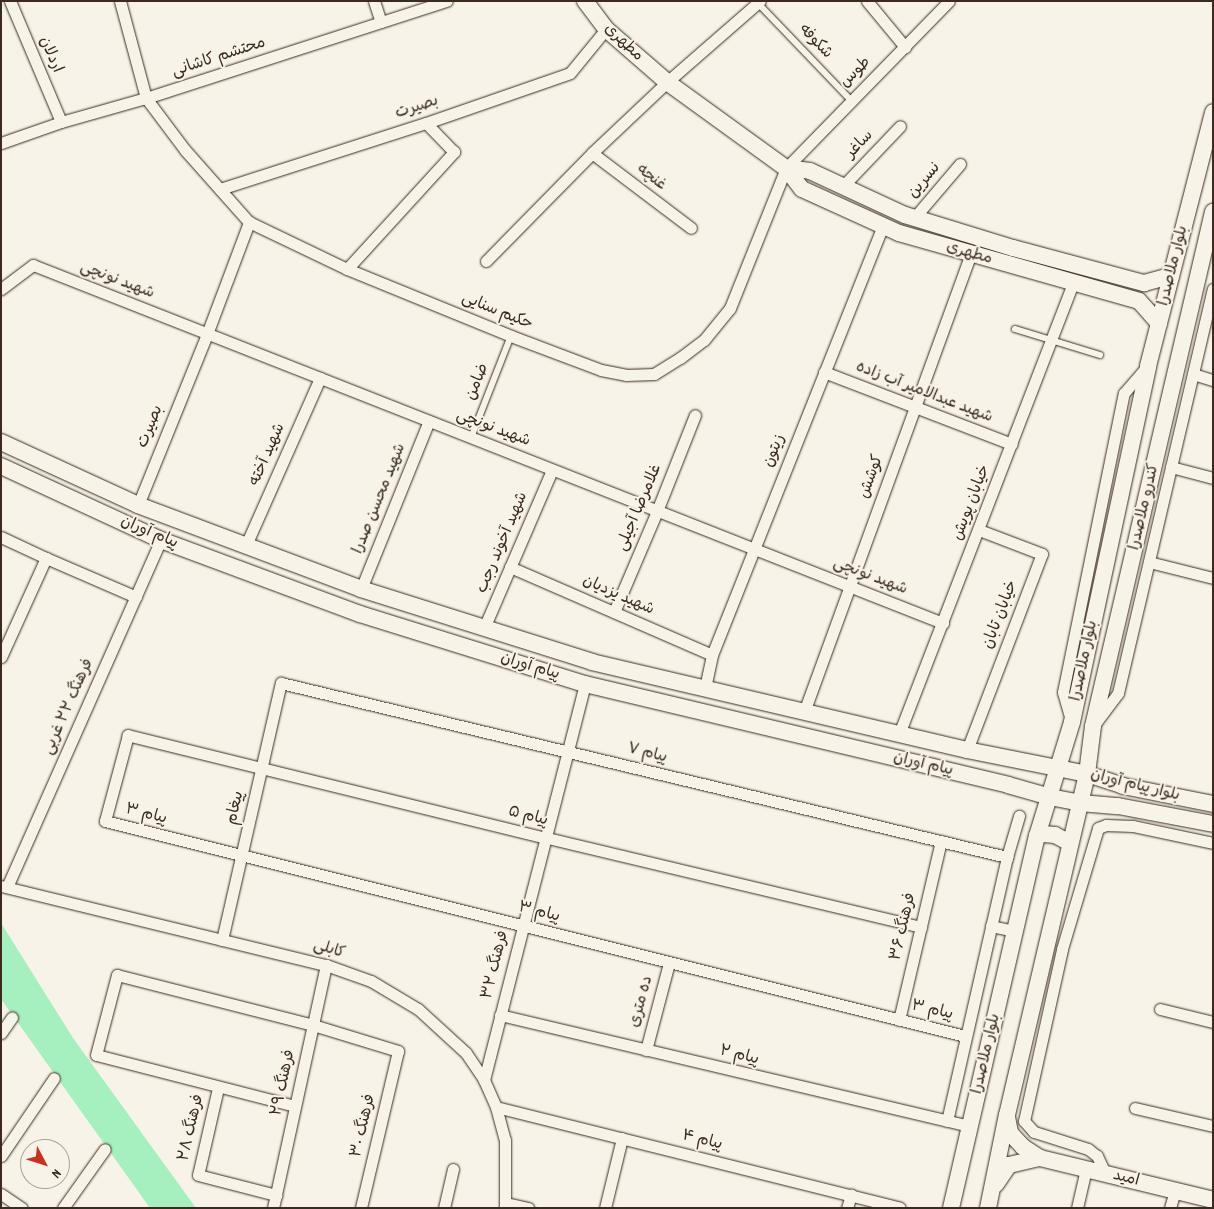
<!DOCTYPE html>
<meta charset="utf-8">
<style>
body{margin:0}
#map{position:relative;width:1214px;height:1209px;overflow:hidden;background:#f7f3e8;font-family:Dekko,"Playpen Sans Arabic",sans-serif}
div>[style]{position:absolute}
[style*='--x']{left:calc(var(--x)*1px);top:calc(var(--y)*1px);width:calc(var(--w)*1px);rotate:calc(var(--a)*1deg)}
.green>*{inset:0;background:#a6f0bf}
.roads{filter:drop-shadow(0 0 1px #3b2a1e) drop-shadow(0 0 1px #3b2a1e)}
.lane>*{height:5.5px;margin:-2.75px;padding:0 2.75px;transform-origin:2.75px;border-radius:2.75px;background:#f7f3e8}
.street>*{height:11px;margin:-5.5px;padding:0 5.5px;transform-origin:5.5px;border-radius:5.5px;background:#f7f3e8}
.secondary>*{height:16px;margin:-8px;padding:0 8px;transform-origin:8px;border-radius:8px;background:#f7f3e8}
span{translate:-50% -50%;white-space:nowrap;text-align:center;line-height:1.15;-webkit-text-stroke:4px #f7f3e8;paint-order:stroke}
.street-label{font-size:16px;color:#3b2a1e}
.frame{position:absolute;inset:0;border:2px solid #3b2a1e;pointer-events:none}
.north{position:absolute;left:20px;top:1139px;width:50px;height:50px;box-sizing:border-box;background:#f7f3e8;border:1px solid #aca397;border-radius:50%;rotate:130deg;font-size:14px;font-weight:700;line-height:20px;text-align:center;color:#3b2a1e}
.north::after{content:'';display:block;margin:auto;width:18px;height:22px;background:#c8321e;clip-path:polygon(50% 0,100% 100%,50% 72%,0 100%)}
</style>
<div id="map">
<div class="green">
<div style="clip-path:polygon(1px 923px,73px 1038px,196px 1208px,150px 1208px,1px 999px)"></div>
</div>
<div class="roads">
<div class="lane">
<div style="--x:758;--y:3;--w:136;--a:46.2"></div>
<div style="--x:1015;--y:329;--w:89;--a:17"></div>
<div style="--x:471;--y:438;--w:110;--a:-68.6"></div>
</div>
<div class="street">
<div style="--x:10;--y:1;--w:131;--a:67.1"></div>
<div style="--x:120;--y:1;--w:100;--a:75"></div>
<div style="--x:146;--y:98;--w:65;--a:53.1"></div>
<div style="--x:185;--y:150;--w:96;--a:48.4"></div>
<div style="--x:249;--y:222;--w:109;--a:25.6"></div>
<div style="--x:347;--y:269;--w:177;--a:22.2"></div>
<div style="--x:511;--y:336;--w:96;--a:20.7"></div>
<div style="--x:601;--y:370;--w:25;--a:11"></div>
<div style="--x:626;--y:375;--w:28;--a:-2"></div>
<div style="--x:654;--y:374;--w:31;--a:-32"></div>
<div style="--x:680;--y:358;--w:30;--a:-37"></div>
<div style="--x:704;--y:340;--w:41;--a:-50.9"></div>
<div style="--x:730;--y:308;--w:151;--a:-68.2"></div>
<div style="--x:786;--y:168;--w:233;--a:-45.7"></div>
<div style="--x:374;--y:1;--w:22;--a:72"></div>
<div style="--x:867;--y:1;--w:60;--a:50.4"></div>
<div style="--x:1;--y:143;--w:64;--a:-19.3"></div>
<div style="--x:61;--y:122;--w:88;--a:-15.8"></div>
<div style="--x:146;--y:98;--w:316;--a:-17.9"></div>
<div style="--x:592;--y:153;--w:124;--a:37.1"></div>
<div style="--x:842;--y:187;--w:84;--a:-46.4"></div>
<div style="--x:220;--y:189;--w:216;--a:-17.8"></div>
<div style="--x:426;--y:123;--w:152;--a:-19.1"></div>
<div style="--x:570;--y:73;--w:57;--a:-50.7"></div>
<div style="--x:914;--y:218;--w:71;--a:-49.6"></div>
<div style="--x:486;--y:261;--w:151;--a:-45.5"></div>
<div style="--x:592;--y:153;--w:103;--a:-43.4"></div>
<div style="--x:667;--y:82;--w:123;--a:-41.1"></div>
<div style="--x:347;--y:269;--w:159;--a:-47.6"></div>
<div style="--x:454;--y:152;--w:40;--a:-134"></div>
<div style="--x:1;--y:289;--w:40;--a:-37"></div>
<div style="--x:33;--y:265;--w:978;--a:21.48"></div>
<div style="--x:824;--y:372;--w:201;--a:21"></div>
<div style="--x:1193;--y:374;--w:21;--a:17"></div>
<div style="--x:1171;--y:467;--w:43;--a:14.7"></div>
<div style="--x:138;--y:505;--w:184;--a:-68"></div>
<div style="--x:207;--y:334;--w:120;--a:-69.4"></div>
<div style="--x:1;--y:537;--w:50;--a:25"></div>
<div style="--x:246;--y:545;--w:183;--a:-66.1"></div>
<div style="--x:1149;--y:562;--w:66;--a:14"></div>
<div style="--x:510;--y:567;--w:220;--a:23.5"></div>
<div style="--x:361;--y:589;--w:181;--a:-68"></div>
<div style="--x:614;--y:612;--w:110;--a:-66.9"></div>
<div style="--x:657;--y:511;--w:103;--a:-68.4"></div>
<div style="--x:484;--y:628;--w:172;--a:-66.7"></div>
<div style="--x:1;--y:657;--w:109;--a:-65.6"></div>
<div style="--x:46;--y:558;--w:98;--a:23.4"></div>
<div style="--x:705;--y:688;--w:34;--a:-78"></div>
<div style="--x:712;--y:655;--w:461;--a:-68.3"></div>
<div style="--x:804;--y:712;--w:487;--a:-70"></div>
<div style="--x:1071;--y:720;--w:29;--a:-106"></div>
<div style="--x:1063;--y:692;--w:305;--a:-78.5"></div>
<div style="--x:1124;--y:393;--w:35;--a:-49"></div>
<div style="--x:1097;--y:721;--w:35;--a:-53"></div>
<div style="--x:1118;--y:693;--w:415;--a:-76.8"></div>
<div style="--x:899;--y:734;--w:483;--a:-68.9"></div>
<div style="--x:967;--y:750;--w:210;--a:-69.1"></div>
<div style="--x:1042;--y:554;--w:67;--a:-159.1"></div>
<div style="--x:1;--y:886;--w:334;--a:13.7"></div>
<div style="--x:326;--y:965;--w:48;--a:19.6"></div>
<div style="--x:371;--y:981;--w:55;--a:30.8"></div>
<div style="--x:418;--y:1009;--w:65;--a:42.5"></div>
<div style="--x:466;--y:1053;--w:32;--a:56"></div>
<div style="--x:484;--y:1080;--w:30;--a:66"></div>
<div style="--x:496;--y:1107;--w:34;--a:75"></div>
<div style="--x:505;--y:1140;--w:68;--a:90"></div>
<div style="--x:7;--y:887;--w:380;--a:-66.1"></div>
<div style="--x:991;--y:926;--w:25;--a:12"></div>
<div style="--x:921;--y:927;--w:385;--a:-166.6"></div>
<div style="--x:546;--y:838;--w:431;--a:-166.2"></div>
<div style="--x:128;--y:735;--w:89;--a:105"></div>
<div style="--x:105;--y:821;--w:886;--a:14.04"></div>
<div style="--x:222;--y:940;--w:264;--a:-77.1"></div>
<div style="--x:281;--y:683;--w:747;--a:13.48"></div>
<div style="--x:1160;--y:1009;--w:55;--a:13.8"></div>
<div style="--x:500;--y:1015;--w:483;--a:13.3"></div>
<div style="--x:899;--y:1020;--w:184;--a:-76.8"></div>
<div style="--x:1;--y:1033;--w:19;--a:-55"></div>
<div style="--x:646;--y:1050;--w:90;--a:-75.2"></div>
<div style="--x:484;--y:1080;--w:409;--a:-75.7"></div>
<div style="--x:218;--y:1088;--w:89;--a:102.9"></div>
<div style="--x:198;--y:1175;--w:81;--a:14.4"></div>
<div style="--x:295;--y:1106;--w:205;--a:-165.6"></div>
<div style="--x:96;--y:1055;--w:83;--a:-75.3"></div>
<div style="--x:117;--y:975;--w:202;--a:14.3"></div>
<div style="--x:313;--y:1025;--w:89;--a:17"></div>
<div style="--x:398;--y:1051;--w:161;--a:103.3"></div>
<div style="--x:496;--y:1107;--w:416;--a:14"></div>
<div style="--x:1135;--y:1108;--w:80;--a:13"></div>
<div style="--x:947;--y:1121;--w:271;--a:-77.2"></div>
<div style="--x:1007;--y:857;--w:43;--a:-73.7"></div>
<div style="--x:1;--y:1156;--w:94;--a:-55.8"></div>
<div style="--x:1105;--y:1173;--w:19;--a:-115"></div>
<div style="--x:1097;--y:1156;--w:11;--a:-142"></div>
<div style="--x:1088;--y:1149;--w:57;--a:-162.5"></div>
<div style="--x:1034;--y:1132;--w:15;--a:-132"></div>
<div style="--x:1024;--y:1121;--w:176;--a:-77.5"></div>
<div style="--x:1062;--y:949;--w:126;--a:-73.4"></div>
<div style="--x:1098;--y:828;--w:9;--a:-21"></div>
<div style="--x:1106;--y:825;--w:27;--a:2"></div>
<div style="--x:1133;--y:826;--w:82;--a:12"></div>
<div style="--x:1;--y:1194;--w:25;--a:34"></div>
<div style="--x:506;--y:1203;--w:23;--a:13"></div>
<div style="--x:63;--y:1208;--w:72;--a:-54.6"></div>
<div style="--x:273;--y:1208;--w:249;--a:-77.7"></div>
<div style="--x:444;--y:1208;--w:40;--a:-77"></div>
<div style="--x:605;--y:1208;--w:72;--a:-76.3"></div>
<div style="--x:847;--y:1208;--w:14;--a:-73"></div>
<div style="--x:1077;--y:1208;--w:40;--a:-77"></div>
<div style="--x:1170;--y:1208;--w:18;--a:-74"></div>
</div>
<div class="secondary">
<div style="--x:585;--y:1;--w:35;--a:53"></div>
<div style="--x:606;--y:29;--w:81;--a:41"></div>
<div style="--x:667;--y:82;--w:147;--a:35.9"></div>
<div style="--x:786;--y:168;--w:26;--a:53"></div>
<div style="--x:802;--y:189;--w:107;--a:24.4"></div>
<div style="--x:899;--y:233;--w:249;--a:15.8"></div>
<div style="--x:1139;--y:301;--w:30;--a:48"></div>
<div style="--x:786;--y:168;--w:24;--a:7"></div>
<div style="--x:810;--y:171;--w:105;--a:24.9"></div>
<div style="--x:905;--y:215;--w:113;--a:17"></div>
<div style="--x:1013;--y:248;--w:136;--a:15"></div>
<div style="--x:1144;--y:283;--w:28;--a:-15"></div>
<div style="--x:1;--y:442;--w:151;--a:24.7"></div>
<div style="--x:138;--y:505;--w:238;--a:20.6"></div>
<div style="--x:361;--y:589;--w:242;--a:17.5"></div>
<div style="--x:592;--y:662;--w:385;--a:13.2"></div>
<div style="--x:967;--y:750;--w:122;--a:11.3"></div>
<div style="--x:1087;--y:774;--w:38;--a:18"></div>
<div style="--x:1123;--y:786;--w:92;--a:11.3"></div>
<div style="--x:1;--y:466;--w:176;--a:24.8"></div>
<div style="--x:161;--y:540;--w:212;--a:20.4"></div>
<div style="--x:360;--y:614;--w:236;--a:17.3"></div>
<div style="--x:585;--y:684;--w:435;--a:13.4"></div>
<div style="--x:1008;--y:785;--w:44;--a:15.9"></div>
<div style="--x:1050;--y:797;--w:32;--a:11"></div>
<div style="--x:1081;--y:803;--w:37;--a:5"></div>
<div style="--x:1118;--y:806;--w:97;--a:10.7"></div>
<div style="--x:1037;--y:836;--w:6;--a:-18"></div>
<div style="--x:1043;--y:834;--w:12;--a:5"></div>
<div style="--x:1055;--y:835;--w:17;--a:28"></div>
<div style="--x:1007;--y:1117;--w:16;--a:79"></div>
<div style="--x:1010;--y:1133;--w:19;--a:47"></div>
<div style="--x:1023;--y:1147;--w:20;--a:33"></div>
<div style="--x:1040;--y:1158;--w:178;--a:13.6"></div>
<div style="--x:996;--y:1184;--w:23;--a:-56"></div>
<div style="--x:1009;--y:1165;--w:32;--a:-13"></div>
<div style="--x:951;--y:1208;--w:382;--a:-77"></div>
<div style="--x:1037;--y:836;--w:119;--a:-72.9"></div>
<div style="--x:1072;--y:722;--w:364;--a:-77.9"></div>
<div style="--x:1148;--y:366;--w:262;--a:-75.6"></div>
<div style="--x:988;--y:1208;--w:95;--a:-78.5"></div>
<div style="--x:1007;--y:1115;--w:350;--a:-76.8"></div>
<div style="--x:1087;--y:774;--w:48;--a:-82.9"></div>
<div style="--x:1093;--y:726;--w:528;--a:-76.86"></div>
</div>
</div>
<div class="street-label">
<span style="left:815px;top:42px;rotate:46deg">شکوفه</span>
<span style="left:623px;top:43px;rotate:43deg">مطهری</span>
<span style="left:50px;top:55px;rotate:67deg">اردلان</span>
<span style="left:219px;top:58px;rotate:-18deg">محتشم کاشانی</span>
<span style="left:856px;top:73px;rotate:-45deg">طوس</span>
<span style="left:417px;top:108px;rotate:-18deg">بصیرت</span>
<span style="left:860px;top:145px;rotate:-46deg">ساغر</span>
<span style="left:651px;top:178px;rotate:37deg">غنچه</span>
<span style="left:925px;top:181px;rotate:-50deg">نسرین</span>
<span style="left:969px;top:254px;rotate:16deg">مطهری</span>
<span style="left:1174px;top:266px;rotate:-76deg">بلوار ملاصدرا</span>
<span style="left:117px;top:281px;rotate:21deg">شهید نونچی</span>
<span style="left:497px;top:312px;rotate:22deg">حکیم سنایی</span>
<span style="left:478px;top:382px;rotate:-68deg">ضامن</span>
<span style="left:924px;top:393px;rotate:21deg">شهید عبدالامیر آب زاده</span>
<span style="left:151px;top:427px;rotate:-68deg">بصیرت</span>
<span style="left:493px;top:429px;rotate:21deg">شهید نونچی</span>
<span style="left:775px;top:451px;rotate:-68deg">زیتون</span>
<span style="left:268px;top:455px;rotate:-66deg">شهید آخته</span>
<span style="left:872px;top:477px;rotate:-70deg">کوشش</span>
<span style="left:380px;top:499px;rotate:-68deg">شهید محسن صدرا</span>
<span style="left:972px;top:503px;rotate:-69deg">خیابان پویش</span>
<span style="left:1145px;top:507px;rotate:-77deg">کندرو ملاصدرا</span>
<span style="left:640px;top:508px;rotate:-67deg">غلامرضا آجیلی</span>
<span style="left:149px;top:533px;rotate:23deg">پیام آوران</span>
<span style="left:503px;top:543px;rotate:-67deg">شهید آخوند رجب</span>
<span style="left:870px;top:577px;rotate:21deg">شهید نونچی</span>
<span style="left:618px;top:596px;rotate:24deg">شهید یزدیان</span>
<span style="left:1001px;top:615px;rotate:-69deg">خیابان تابان</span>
<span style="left:1085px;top:661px;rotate:-78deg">بلوار ملاصدرا</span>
<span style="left:530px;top:667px;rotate:17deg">پیام آوران</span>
<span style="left:69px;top:707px;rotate:-66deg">فرهنگ ۲۲ غربی</span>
<span style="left:647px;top:754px;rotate:14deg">پیام ۷</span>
<span style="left:923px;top:765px;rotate:13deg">پیام آوران</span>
<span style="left:1135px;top:786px;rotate:14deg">بلوار پیام آوران</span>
<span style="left:236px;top:808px;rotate:-77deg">پیغام</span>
<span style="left:146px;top:815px;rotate:14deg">پیام ۳</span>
<span style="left:528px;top:817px;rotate:14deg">پیام ۵</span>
<span style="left:539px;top:913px;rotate:14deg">پیام ۳</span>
<span style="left:904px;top:927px;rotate:-77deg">فرهنگ ۳۶</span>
<span style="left:329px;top:950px;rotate:17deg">کابلی</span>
<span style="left:496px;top:965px;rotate:-76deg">فرهنگ ۳۲</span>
<span style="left:642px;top:1002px;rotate:-75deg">ده متری</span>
<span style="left:932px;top:1011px;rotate:13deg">پیام ۳</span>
<span style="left:987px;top:1054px;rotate:-77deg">بلوار ملاصدرا</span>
<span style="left:739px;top:1056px;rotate:14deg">پیام ۲</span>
<span style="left:284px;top:1083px;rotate:-78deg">فرهنگ ۲۹</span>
<span style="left:364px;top:1126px;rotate:-77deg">فرهنگ ۳۰</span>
<span style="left:192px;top:1128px;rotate:-77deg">فرهنگ ۲۸</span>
<span style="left:702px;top:1141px;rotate:14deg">پیام ۴</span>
<span style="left:1126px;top:1179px;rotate:14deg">امید</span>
</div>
<div class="frame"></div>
<div class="north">N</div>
</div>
